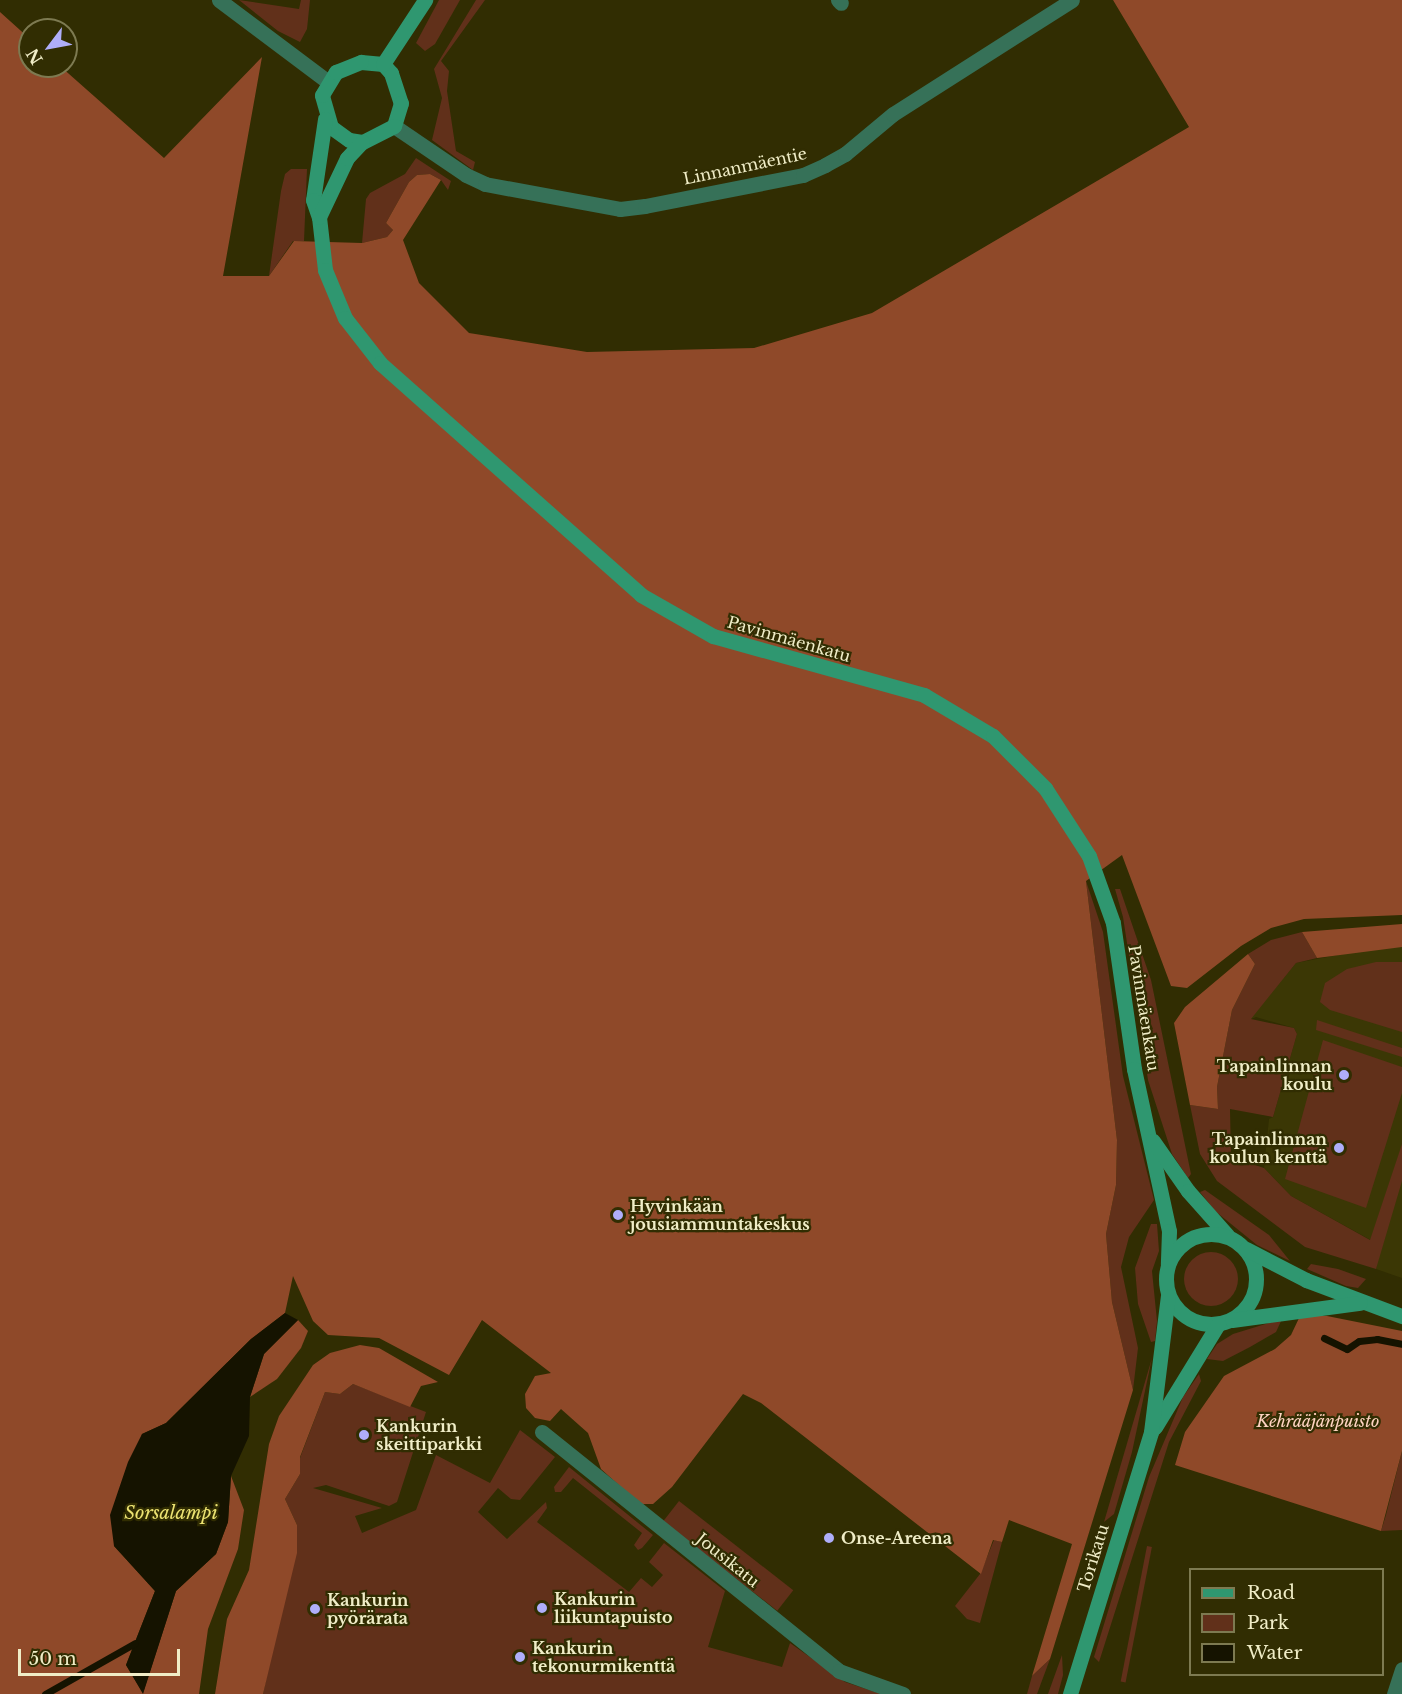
<!DOCTYPE html>
<meta charset="utf-8">
<style>
body{margin:0}
#map{position:relative;width:1402px;height:1694px;overflow:hidden;background:#312d02;font-family:"Libre Baskerville",serif}
div>[style]{position:absolute}
[style*='--x']{left:calc(var(--x)*1px);top:calc(var(--y)*1px);width:calc(var(--w)*1px);rotate:calc(var(--a)*1deg)}
.built>*{inset:0;background:#3b3705}
.green>*{inset:0;background:#61301a;transform-origin:0 0}
.round{border-radius:50%}
.forest>*{inset:0;background:#8f4929}
.water>*{inset:0;background:#151300}
.stream>*{height:7px;margin:-3.5px;padding:0 3.5px;transform-origin:3.5px;border-radius:3.5px;background:#151300}
.street>*{height:15px;margin:-7.5px;padding:0 7.5px;transform-origin:7.5px;border-radius:7.5px;background:#367158}
.secondary>*{height:15px;margin:-7.5px;padding:0 7.5px;transform-origin:7.5px;border-radius:7.5px;background:#2f9770}
.secondary>.ring{margin:-7.5px;padding:0;box-sizing:content-box;background:none;border:15px solid #2f9770;border-radius:50%}
.dots>*{width:16px;height:16px;translate:-50% -50%;box-sizing:border-box;border:3px solid #312d02;border-radius:50%}
span{translate:-50% -50%;white-space:nowrap;text-align:center;line-height:1.15;-webkit-text-stroke:4.5px #312d02;paint-order:stroke}
.street-label{font-size:16px;color:#f0edc7}
.poi-label{font-size:16px;color:#f0edc7;font-weight:700}
.right{translate:-100% -50%;text-align:right}
.left{translate:0 -50%;text-align:left}
.park-label{font-size:16px;color:#ffd4c2;font-style:italic}
.water-label{font-size:18px;color:#ece372;font-style:italic}
.legend{position:absolute;left:1189px;top:1568px;width:195px;height:108px;box-sizing:border-box;background:#312d02;border:2px solid #7d7a51;margin:0;padding:8px 10px;list-style:none;font-size:18px;color:#f0edc7}
.legend li{display:flex;align-items:center;gap:12px;height:30px}
.legend b{width:30px;border:2px solid #7d7a51}
.north{position:absolute;left:18px;top:18px;width:60px;height:60px;box-sizing:border-box;background:#312d02;border:2px solid #7d7a51;border-radius:50%;rotate:238deg;font-size:16px;font-weight:700;line-height:24px;text-align:center;color:#f0edc7}
.north::after{content:'';display:block;margin:auto;width:21px;height:27px;background:#afaefa;clip-path:polygon(50% 0,100% 100%,50% 72%,0 100%)}
.scale{position:absolute;left:18px;top:1649px;width:162px;height:27px;box-sizing:border-box;border:3px solid #f0edc7;border-top:0;padding-left:8px;font-size:18px;line-height:21px;white-space:nowrap;color:#f0edc7;-webkit-text-stroke:4px #312d02;paint-order:stroke}
</style>
<div id="map">
<div class="built">
<div style="clip-path:polygon(1380px 947px,1402px 947px,1402px 1278px,1376px 1269px,1378px 1244px,1291px 1196px,1264px 1168px,1269px 1119px,1273px 1117px,1297px 1034px,1294px 1028px,1256px 1017px,1249px 1020px,1296px 963px)"></div>
</div>
<div class="green">
<div style="clip-path:polygon(239px 0,299px 9px,301px 0,310px 0,307px 29px,300px 42px,278px 31px)"></div>
<div style="clip-path:polygon(439px 0,460px 0,435px 44px,425px 51px,416px 43px)"></div>
<div style="clip-path:polygon(476px 0,485px 0,441px 61px,449px 71px,447px 91px,456px 151px,475px 162px,473px 170px,432px 140px,442px 98px,434px 69px)"></div>
<div style="clip-path:polygon(416px 158px,451px 181px,448px 190px,441px 180px,430px 174px,417px 175px,409px 182px,386px 223px,393px 230px,387px 237px,362px 243px,366px 199px,370px 193px,405px 174px)"></div>
<div style="clip-path:polygon(291px 169px,307px 169px,304px 241px,293px 241px,269px 276px,281px 191px,285px 174px)"></div>
<div style="clip-path:polygon(1086px 881px,1103px 932px,1123px 1076px,1154px 1200px,1129px 1237px,1121px 1267px,1138px 1348px,1133px 1390px,1112px 1302px,1106px 1234px,1116px 1185px,1117px 1140px)"></div>
<div style="clip-path:polygon(1115px 889px,1120px 889px,1151px 980px,1191px 1174px,1188px 1178px,1172px 1154px,1148px 1080px,1123px 917px)"></div>
<div style="clip-path:polygon(1302px 932px,1317px 958px,1296px 963px,1251px 1019px,1294px 1028px,1297px 1034px,1273px 1117px,1230px 1109px,1231px 1157px,1264px 1168px,1291px 1196px,1370px 1240px,1402px 1144px,1402px 1181px,1376px 1269px,1305px 1247px,1217px 1181px,1200px 1154px,1190px 1105px,1218px 1109px,1217px 1087px,1232px 1010px,1255px 964px,1248px 954px,1271px 940px)"></div>
<div style="clip-path:polygon(1376px 962px,1402px 962px,1402px 1032px,1330px 1010px,1320px 1002px,1325px 983px,1347px 969px)"></div>
<div style="clip-path:polygon(1317px 1020px,1402px 1048px,1402px 1057px,1316px 1030px)"></div>
<div style="clip-path:polygon(1323px 1040px,1402px 1067px,1402px 1093px,1366px 1208px,1285px 1179px)"></div>
<div style="clip-path:polygon(1205px 1190px,1269px 1235px,1290px 1261px,1257px 1245px,1215px 1211px,1200px 1192px)"></div>
<div style="clip-path:polygon(1151px 1224px,1157px 1224px,1159px 1251px,1152px 1271px,1157px 1321px,1155px 1341px,1151px 1342px,1138px 1304px,1135px 1268px)"></div>
<div class="round" style="left:1184px;top:1252px;width:54px;height:54px"></div>
<div style="clip-path:polygon(1311px 1264px,1338px 1269px,1366px 1279px,1358px 1288px,1346px 1286px,1307px 1269px)"></div>
<div style="clip-path:polygon(1282px 1319px,1276px 1332px,1250px 1347px,1223px 1361px,1207px 1359px,1217px 1344px,1233px 1334px)"></div>
<div style="clip-path:polygon(1152px 1358px,1132px 1452px,1114px 1514px,1104px 1522px)"></div>
<div style="clip-path:polygon(1199px 1374px,1201px 1381px,1169px 1442px,1099px 1662px,1094px 1657px,1149px 1477px,1183px 1397px)"></div>
<div style="clip-path:polygon(353px 1384px,426px 1412px,397px 1502px,389px 1506px,326px 1485px,313px 1488px,382px 1508px,355px 1516px,362px 1533px,416px 1510px,436px 1455px,490px 1483px,520px 1430px,555px 1457px,520px 1500px,511px 1499px,498px 1488px,478px 1512px,507px 1539px,546px 1502px,547px 1508px,537px 1522px,629px 1592px,641px 1578px,652px 1587px,663px 1575px,649px 1562px,664px 1543px,725px 1591px,708px 1647px,782px 1667px,790px 1643px,845px 1682px,881px 1694px,263px 1694px,297px 1525px,285px 1499px,300px 1474px,300px 1458px,325px 1392px,340px 1394px)"></div>
<div style="clip-path:polygon(1402px 1451px,1402px 1530px,1381px 1531px,1386px 1515px)"></div>
<div style="clip-path:polygon(569px 1467px,653px 1535px,642px 1548px,638px 1550px,634px 1545px,642px 1533px,573px 1478px,561px 1492px,555px 1492px,554px 1487px)"></div>
<div style="left:679px;top:1501px;width:145px;height:26px;rotate:38deg"></div>
<div style="clip-path:polygon(994px 1540px,1002px 1542px,980px 1623px,967px 1619px,955px 1606px,980px 1574px)"></div>
<div style="left:1147px;top:1546px;width:5px;height:138px;rotate:11deg"></div>
<div style="clip-path:polygon(1062px 1655px,1063px 1675px,1058px 1694px,1048px 1694px)"></div>
<div style="clip-path:polygon(1050px 1659px,1037px 1694px,1027px 1694px,1032px 1676px)"></div>
</div>
<div class="forest">
<div style="clip-path:polygon(1113px 0,1402px 0,1402px 915px,1304px 919px,1271px 928px,1241px 946px,1187px 988px,1171px 986px,1122px 855px,1086px 881px,1117px 1140px,1116px 1185px,1106px 1234px,1112px 1302px,1133px 1390px,1050px 1659px,1032px 1676px,1072px 1544px,1009px 1520px,1002px 1542px,993px 1540px,981px 1574px,761px 1403px,743px 1394px,672px 1487px,653px 1504px,640px 1504px,601px 1469px,588px 1433px,561px 1409px,550px 1421px,535px 1418px,526px 1408px,525px 1394px,535px 1376px,551px 1373px,482px 1320px,449px 1375px,379px 1338px,328px 1335px,313px 1321px,293px 1276px,285px 1313px,251px 1339px,166px 1423px,142px 1434px,114px 1546px,155px 1591px,126px 1665px,143px 1693px,176px 1591px,216px 1554px,228px 1522px,231px 1476px,244px 1510px,238px 1549px,208px 1629px,199px 1694px,0 1694px,0 12px,30px 39px,30px 66px,60px 66px,164px 158px,262px 57px,223px 276px,269px 276px,294px 241px,362px 243px,387px 237px,393px 230px,386px 223px,409px 182px,417px 175px,430px 174px,441px 180px,403px 240px,419px 283px,469px 333px,587px 352px,754px 348px,872px 313px,1189px 127px)"></div>
<div style="clip-path:polygon(1402px 924px,1402px 947px,1317px 958px,1302px 932px)"></div>
<div style="clip-path:polygon(1248px 954px,1255px 964px,1232px 1010px,1217px 1087px,1218px 1109px,1190px 1105px,1174px 1023px,1185px 1007px)"></div>
<div style="clip-path:polygon(1300px 1316px,1327px 1316px,1402px 1331px,1402px 1451px,1381px 1531px,1175px 1465px,1185px 1432px,1224px 1376px,1275px 1349px,1291px 1335px)"></div>
<div style="clip-path:polygon(298px 1320px,308px 1331px,301px 1348px,277px 1379px,250px 1397px,264px 1354px)"></div>
<div style="clip-path:polygon(360px 1345px,379px 1348px,438px 1382px,421px 1386px,410px 1407px,353px 1384px,340px 1394px,325px 1392px,300px 1457px,300px 1474px,285px 1499px,297px 1525px,297px 1553px,263px 1694px,215px 1694px,227px 1619px,249px 1570px,269px 1444px,279px 1416px,313px 1365px,330px 1353px)"></div>
</div>
<div class="water">
<div style="clip-path:polygon(285px 1313px,298px 1320px,264px 1354px,250px 1397px,249px 1436px,231px 1476px,228px 1522px,216px 1554px,176px 1591px,143px 1694px,126px 1665px,155px 1591px,114px 1546px,110px 1515px,128px 1462px,142px 1434px,166px 1423px,251px 1339px)"></div>
</div>
<div class="stream">
<div style="--x:1324;--y:1338;--w:25;--a:26"></div>
<div style="--x:1347;--y:1349;--w:14;--a:-34"></div>
<div style="--x:1359;--y:1341;--w:18;--a:-6"></div>
<div style="--x:1377;--y:1339;--w:25;--a:11"></div>
<div style="--x:45;--y:1694;--w:103;--a:-29.5"></div>
</div>
<div class="street">
<div style="--x:219;--y:0;--w:135;--a:36.9"></div>
<div style="--x:838;--y:0;--w:4;--a:45"></div>
<div style="--x:394;--y:126;--w:87;--a:34.2"></div>
<div style="--x:466;--y:175;--w:21;--a:25"></div>
<div style="--x:485;--y:184;--w:137;--a:10.5"></div>
<div style="--x:620;--y:209;--w:25;--a:-7"></div>
<div style="--x:645;--y:206;--w:161;--a:-11.1"></div>
<div style="--x:803;--y:175;--w:24;--a:-24"></div>
<div style="--x:825;--y:165;--w:23;--a:-29"></div>
<div style="--x:845;--y:154;--w:62;--a:-39.8"></div>
<div style="--x:893;--y:114;--w:212;--a:-32.5"></div>
<div style="--x:542;--y:1432;--w:381;--a:38.8"></div>
<div style="--x:839;--y:1671;--w:68;--a:19.8"></div>
<div style="--x:1394;--y:1694;--w:26;--a:-72"></div>
</div>
<div class="secondary">
<div style="--x:361;--y:62;--w:22;--a:5"></div>
<div style="--x:383;--y:64;--w:12;--a:48"></div>
<div style="--x:391;--y:73;--w:32;--a:72"></div>
<div style="--x:401;--y:103;--w:24;--a:107"></div>
<div style="--x:394;--y:126;--w:36;--a:153"></div>
<div style="--x:362;--y:142;--w:13;--a:-171"></div>
<div style="--x:349;--y:140;--w:22;--a:-144"></div>
<div style="--x:331;--y:127;--w:33;--a:-106"></div>
<div style="--x:322;--y:95;--w:27;--a:-59"></div>
<div style="--x:336;--y:72;--w:27;--a:-22"></div>
<div style="--x:383;--y:64;--w:77;--a:-56.7"></div>
<div style="--x:325;--y:119;--w:82;--a:98.4"></div>
<div style="--x:313;--y:200;--w:18;--a:71"></div>
<div style="--x:319;--y:217;--w:53;--a:83.5"></div>
<div style="--x:325;--y:270;--w:52;--a:67.4"></div>
<div style="--x:345;--y:318;--w:57;--a:52.1"></div>
<div style="--x:380;--y:363;--w:349;--a:41.6"></div>
<div style="--x:641;--y:595;--w:83;--a:29.7"></div>
<div style="--x:713;--y:636;--w:219;--a:15.6"></div>
<div style="--x:924;--y:695;--w:80;--a:30.7"></div>
<div style="--x:993;--y:736;--w:74;--a:45"></div>
<div style="--x:1045;--y:788;--w:81;--a:57.1"></div>
<div style="--x:1089;--y:856;--w:71;--a:70.3"></div>
<div style="--x:1113;--y:923;--w:148;--a:81.8"></div>
<div style="--x:1134;--y:1069;--w:166;--a:77.8"></div>
<div style="--x:1169;--y:1231;--w:33;--a:92"></div>
<div style="--x:319;--y:217;--w:65;--a:-64.6"></div>
<div style="--x:347;--y:158;--w:22;--a:-47"></div>
<div style="--x:1153;--y:1141;--w:61;--a:55"></div>
<div style="--x:1188;--y:1191;--w:59;--a:48.4"></div>
<div class="ring" style="left:1166px;top:1234px;width:75px;height:75px"></div>
<div style="--x:1246;--y:1249;--w:68;--a:27.3"></div>
<div style="--x:1306;--y:1280;--w:103;--a:20.6"></div>
<div style="--x:1232;--y:1320;--w:129;--a:-7.6"></div>
<div style="--x:1155;--y:1427;--w:121;--a:-58.5"></div>
<div style="--x:1070;--y:1694;--w:274;--a:-72.8"></div>
<div style="--x:1151;--y:1432;--w:137;--a:-82.9"></div>
</div>
<div class="dots">
<div style="left:1344px;top:1075px;background:#afaefa"></div>
<div style="left:1339px;top:1148px;background:#afaefa"></div>
<div style="left:618px;top:1215px;background:#afaefa"></div>
<div style="left:364px;top:1435px;background:#afaefa"></div>
<div style="left:829px;top:1538px;background:#afaefa"></div>
<div style="left:542px;top:1608px;background:#afaefa"></div>
<div style="left:315px;top:1609px;background:#afaefa"></div>
<div style="left:520px;top:1657px;background:#afaefa"></div>
</div>
<div class="street-label">
<span style="left:745px;top:166px;rotate:-12deg">Linnanmäentie</span>
<span style="left:789px;top:639px;rotate:16deg">Pavinmäenkatu</span>
<span style="left:1144px;top:1008px;rotate:81deg">Pavinmäenkatu</span>
<span style="left:1093px;top:1558px;rotate:-73deg">Torikatu</span>
<span style="left:728px;top:1560px;rotate:39deg">Jousikatu</span>
</div>
<div class="poi-label">
<span class="right" style="left:1332px;top:1075px">Tapainlinnan<br>koulu</span>
<span class="right" style="left:1327px;top:1148px">Tapainlinnan<br>koulun kenttä</span>
<span class="left" style="left:630px;top:1215px">Hyvinkään<br>jousiammuntakeskus</span>
<span class="left" style="left:376px;top:1435px">Kankurin<br>skeittiparkki</span>
<span class="left" style="left:841px;top:1538px">Onse-Areena</span>
<span class="left" style="left:554px;top:1608px">Kankurin<br>liikuntapuisto</span>
<span class="left" style="left:327px;top:1609px">Kankurin<br>pyörärata</span>
<span class="left" style="left:532px;top:1657px">Kankurin<br>tekonurmikenttä</span>
</div>
<div class="park-label">
<span style="left:1318px;top:1421px">Kehrääjänpuisto</span>
</div>
<div class="water-label">
<span style="left:171px;top:1513px">Sorsalampi</span>
</div>
<ul class="legend">
<li><b style="height:8px;background:#2f9770"></b>Road</li>
<li><b style="height:16px;background:#61301a"></b>Park</li>
<li><b style="height:16px;background:#151300"></b>Water</li>
</ul>
<div class="north">N</div>
<div class="scale">50 m</div>
</div>
